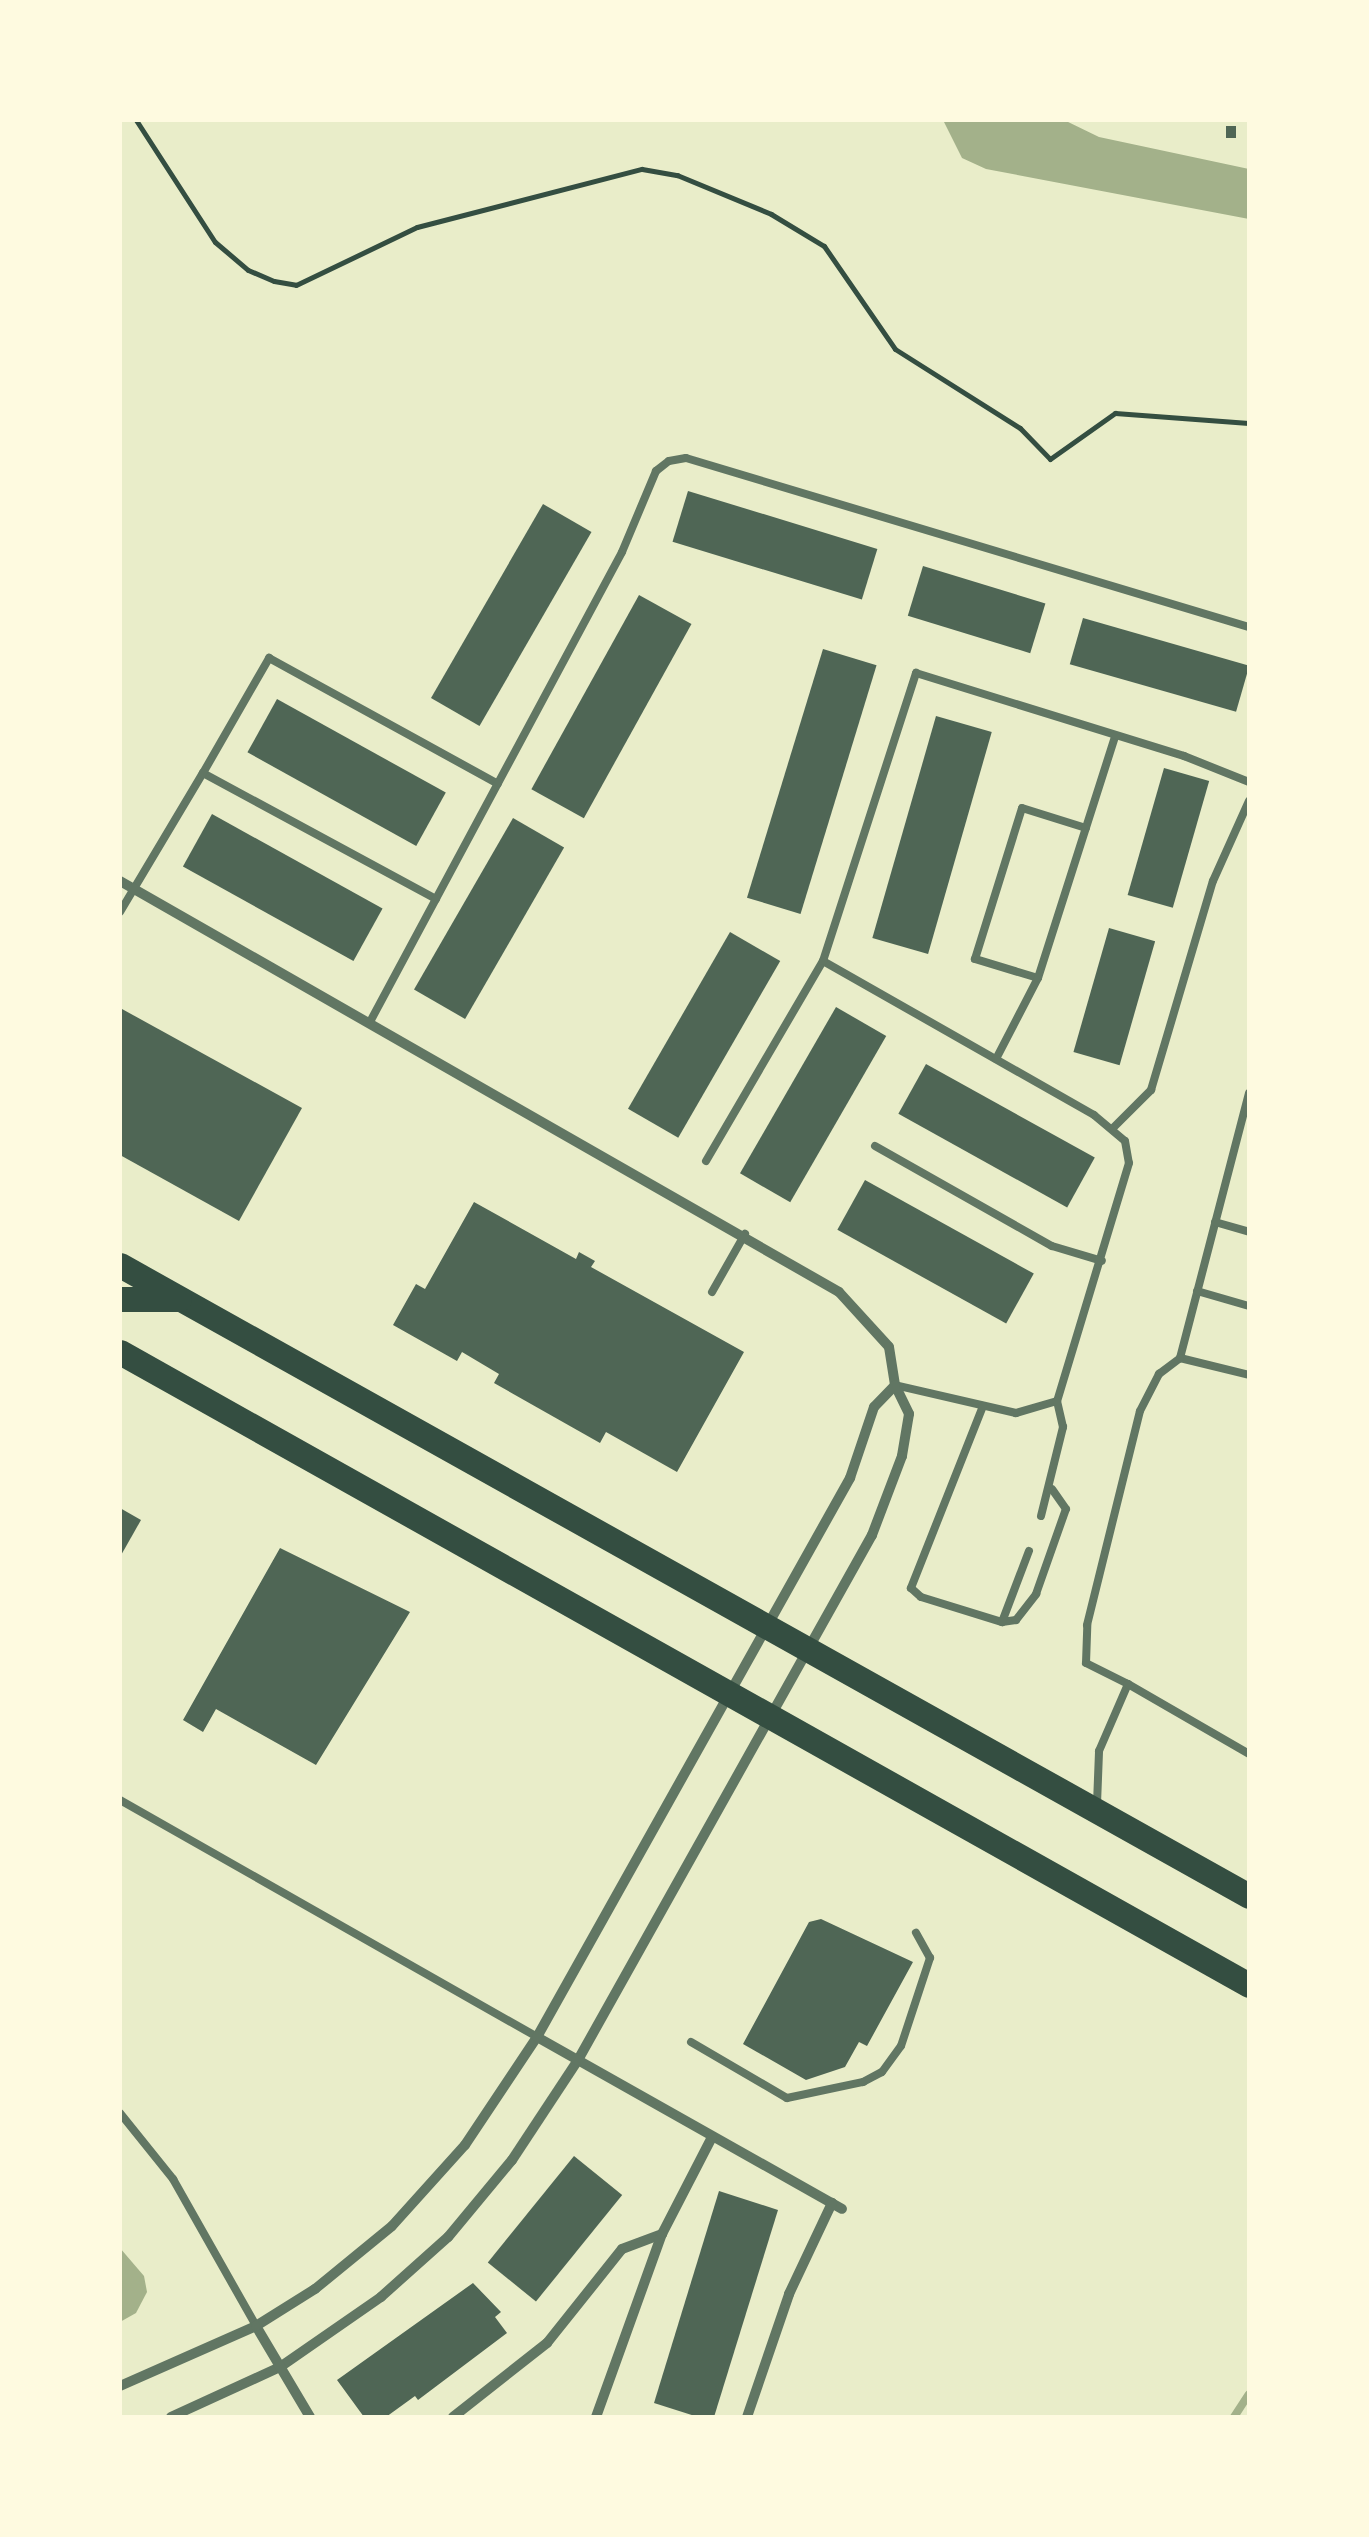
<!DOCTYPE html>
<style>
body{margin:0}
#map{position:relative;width:1369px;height:2537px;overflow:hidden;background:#e9edc9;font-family:Jost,sans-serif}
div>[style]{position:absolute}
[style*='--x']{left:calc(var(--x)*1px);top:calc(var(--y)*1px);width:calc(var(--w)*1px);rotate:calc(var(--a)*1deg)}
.water>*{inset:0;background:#a3b18a}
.stream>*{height:8px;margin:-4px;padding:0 4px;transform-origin:4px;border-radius:4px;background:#a3b18a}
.building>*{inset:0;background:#4f6655;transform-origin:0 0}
.path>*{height:5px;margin:-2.5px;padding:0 2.5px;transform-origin:2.5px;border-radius:2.5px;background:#344e41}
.service>*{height:8px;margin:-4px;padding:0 4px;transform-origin:4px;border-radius:4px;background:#617663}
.minor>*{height:10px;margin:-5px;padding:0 5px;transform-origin:5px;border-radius:5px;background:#617663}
.primary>*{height:25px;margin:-12.5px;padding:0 12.5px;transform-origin:12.5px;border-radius:12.5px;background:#344e41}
span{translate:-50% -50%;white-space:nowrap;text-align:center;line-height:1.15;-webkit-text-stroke:10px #fefae0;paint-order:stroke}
.frame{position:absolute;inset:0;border:122px solid #fefae0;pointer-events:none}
</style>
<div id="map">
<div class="water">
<div style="clip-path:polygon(943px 120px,1064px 120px,1099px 137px,1249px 169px,1249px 219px,986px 169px,962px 158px)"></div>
<div style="clip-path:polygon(120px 2248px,144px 2276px,147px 2292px,136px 2313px,120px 2322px)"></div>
</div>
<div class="stream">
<div style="--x:1234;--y:2417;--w:27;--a:-57"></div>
</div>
<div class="building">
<div style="left:1226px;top:126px;width:10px;height:12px"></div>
<div style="left:688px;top:491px;width:198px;height:53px;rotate:17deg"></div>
<div style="left:543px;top:504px;width:56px;height:224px;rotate:30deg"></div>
<div style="left:923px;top:566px;width:128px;height:52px;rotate:17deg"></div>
<div style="left:639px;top:595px;width:60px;height:222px;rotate:29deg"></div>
<div style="left:1083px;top:618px;width:173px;height:48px;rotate:16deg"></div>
<div style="left:823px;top:649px;width:56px;height:260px;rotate:17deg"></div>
<div style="left:277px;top:699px;width:193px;height:61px;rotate:29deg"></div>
<div style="left:936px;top:716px;width:58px;height:231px;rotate:16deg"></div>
<div style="left:1164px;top:768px;width:47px;height:132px;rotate:16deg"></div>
<div style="left:212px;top:814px;width:195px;height:60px;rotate:29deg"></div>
<div style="left:513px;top:818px;width:59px;height:198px;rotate:30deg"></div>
<div style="left:1109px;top:928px;width:48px;height:129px;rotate:16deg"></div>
<div style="left:730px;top:932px;width:58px;height:204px;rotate:30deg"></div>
<div style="left:836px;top:1007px;width:58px;height:192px;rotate:30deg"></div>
<div style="clip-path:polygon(122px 1009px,302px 1108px,239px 1221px,120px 1155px)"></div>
<div style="left:926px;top:1064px;width:193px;height:57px;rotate:29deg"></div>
<div style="left:865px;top:1180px;width:193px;height:57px;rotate:29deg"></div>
<div style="clip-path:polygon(474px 1202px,576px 1259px,579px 1252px,595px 1261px,591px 1267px,744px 1352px,677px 1472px,606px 1432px,600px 1443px,494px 1383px,499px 1374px,462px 1352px,457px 1361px,393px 1325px,416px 1284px,425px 1289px)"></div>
<div style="clip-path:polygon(120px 1508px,141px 1520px,120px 1557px)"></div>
<div style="clip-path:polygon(280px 1548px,410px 1612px,316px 1765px,216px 1709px,203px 1732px,183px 1720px)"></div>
<div style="clip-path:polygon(821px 1919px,913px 1962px,867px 2046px,859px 2042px,845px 2067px,806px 2080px,743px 2044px,809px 1922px)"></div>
<div style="left:574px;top:2156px;width:62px;height:137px;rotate:39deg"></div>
<div style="clip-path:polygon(719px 2191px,778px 2210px,714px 2417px,698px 2417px,654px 2403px)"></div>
<div style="clip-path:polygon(473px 2283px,501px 2312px,495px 2317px,507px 2333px,418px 2400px,415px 2396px,386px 2417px,364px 2417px,337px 2380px)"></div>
</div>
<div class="path">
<div style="--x:136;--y:120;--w:145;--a:57.1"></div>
<div style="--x:215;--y:242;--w:43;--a:40.3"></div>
<div style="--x:248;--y:270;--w:28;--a:23"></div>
<div style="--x:274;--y:281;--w:22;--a:10"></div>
<div style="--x:296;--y:285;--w:134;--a:-25.6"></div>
<div style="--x:417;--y:227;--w:232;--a:-14.5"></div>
<div style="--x:642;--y:169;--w:36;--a:10"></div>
<div style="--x:677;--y:175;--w:102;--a:22.5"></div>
<div style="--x:771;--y:214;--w:62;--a:31.1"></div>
<div style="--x:824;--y:246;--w:125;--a:55.4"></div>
<div style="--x:895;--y:349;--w:148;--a:32.3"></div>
<div style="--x:1020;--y:428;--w:43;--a:45.9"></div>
<div style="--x:1050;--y:459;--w:80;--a:-35.3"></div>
<div style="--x:1115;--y:413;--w:134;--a:4.3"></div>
</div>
<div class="service">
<div style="--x:436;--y:899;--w:265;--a:-151.6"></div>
<div style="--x:203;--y:773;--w:133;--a:-60.1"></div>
<div style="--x:269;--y:658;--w:261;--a:28.8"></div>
<div style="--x:120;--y:912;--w:162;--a:-59.2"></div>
<div style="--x:823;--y:961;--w:312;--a:29.6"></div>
<div style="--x:1094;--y:1115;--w:40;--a:40"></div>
<div style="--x:1125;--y:1141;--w:22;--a:80"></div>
<div style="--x:1129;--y:1163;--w:249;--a:106.8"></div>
<div style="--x:1057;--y:1401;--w:43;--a:163.7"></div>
<div style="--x:1016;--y:1413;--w:124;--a:-167"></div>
<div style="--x:1038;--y:978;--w:66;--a:-163.2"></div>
<div style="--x:975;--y:959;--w:158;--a:-72.7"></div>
<div style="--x:1022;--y:808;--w:67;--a:17.4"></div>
<div style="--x:371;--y:1020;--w:531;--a:-61.79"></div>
<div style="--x:622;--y:552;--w:88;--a:-67.2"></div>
<div style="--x:656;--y:471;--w:16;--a:-38"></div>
<div style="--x:669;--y:461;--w:17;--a:-10"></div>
<div style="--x:686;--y:458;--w:588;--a:16.71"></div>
<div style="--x:996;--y:1059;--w:91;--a:-62.6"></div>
<div style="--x:1038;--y:978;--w:254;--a:-72.3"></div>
<div style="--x:1249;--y:1093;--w:274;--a:104.6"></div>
<div style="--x:1180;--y:1358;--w:71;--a:13.8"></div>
<div style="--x:1113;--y:1128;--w:54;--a:-45"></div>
<div style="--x:1151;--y:1090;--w:218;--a:-73.5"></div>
<div style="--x:1213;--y:881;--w:88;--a:-65.8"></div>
<div style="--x:875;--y:1146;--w:203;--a:29.5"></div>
<div style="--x:1052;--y:1246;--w:52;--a:16.7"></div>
<div style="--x:706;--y:1161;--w:232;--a:-59.7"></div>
<div style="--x:823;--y:961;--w:303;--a:-72.1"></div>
<div style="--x:916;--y:673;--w:281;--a:17.2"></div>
<div style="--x:1184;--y:756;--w:70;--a:21.8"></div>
<div style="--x:1215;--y:1222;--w:35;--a:16"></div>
<div style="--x:1197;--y:1291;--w:54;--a:16.1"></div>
<div style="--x:712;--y:1292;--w:67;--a:-60.4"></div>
<div style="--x:983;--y:1406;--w:196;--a:111.6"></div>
<div style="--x:911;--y:1588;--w:13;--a:42"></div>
<div style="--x:921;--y:1597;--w:85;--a:17.2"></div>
<div style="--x:1002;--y:1622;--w:14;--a:-8"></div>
<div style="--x:1016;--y:1620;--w:33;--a:-52"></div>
<div style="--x:1036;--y:1594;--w:90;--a:-70.6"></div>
<div style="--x:1066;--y:1509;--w:24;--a:-125"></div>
<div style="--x:1041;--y:1516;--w:92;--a:-76.1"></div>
<div style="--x:1063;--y:1427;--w:27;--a:-103"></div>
<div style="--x:1002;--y:1622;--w:76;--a:-69.2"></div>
<div style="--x:1128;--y:1684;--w:47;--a:-153.4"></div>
<div style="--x:1086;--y:1663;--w:38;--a:-88"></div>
<div style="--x:1087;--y:1625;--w:220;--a:-76.1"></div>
<div style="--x:1140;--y:1411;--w:42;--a:-62.8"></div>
<div style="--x:1159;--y:1374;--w:26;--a:-37"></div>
<div style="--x:120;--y:1800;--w:480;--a:29.6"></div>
<div style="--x:1097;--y:1804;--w:53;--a:-87.8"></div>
<div style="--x:1099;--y:1751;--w:73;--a:-66.6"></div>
<div style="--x:1128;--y:1684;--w:140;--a:30"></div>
<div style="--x:691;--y:2042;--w:111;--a:30.3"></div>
<div style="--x:787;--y:2098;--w:78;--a:-11.9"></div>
<div style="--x:863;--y:2082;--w:21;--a:-28"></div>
<div style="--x:882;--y:2072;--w:32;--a:-54"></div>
<div style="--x:901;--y:2046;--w:93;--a:-71.8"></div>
<div style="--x:930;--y:1958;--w:29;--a:-119"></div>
<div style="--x:120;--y:2113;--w:85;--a:51.2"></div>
<div style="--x:173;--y:2179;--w:169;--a:60.5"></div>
</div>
<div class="minor">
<div style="--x:120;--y:881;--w:828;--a:29.75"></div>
<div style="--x:839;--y:1292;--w:74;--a:47.7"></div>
<div style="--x:889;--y:1347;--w:38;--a:81"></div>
<div style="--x:895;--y:1385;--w:32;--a:64"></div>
<div style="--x:909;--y:1414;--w:43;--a:99.5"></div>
<div style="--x:902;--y:1456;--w:85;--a:110.8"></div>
<div style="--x:872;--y:1535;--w:602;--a:119.25"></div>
<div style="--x:578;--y:2060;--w:120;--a:123.4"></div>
<div style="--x:512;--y:2160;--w:100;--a:129.7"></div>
<div style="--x:448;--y:2237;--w:90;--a:138.2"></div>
<div style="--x:381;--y:2297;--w:123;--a:145.3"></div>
<div style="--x:280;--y:2367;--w:120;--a:155.4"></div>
<div style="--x:537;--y:2037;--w:350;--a:29.4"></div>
<div style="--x:256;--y:2326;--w:106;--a:59.3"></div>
<div style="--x:120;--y:2386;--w:149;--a:-23.8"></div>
<div style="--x:256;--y:2326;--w:70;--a:-32.1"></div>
<div style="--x:315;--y:2289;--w:99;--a:-39.3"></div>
<div style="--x:392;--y:2226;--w:109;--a:-48"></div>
<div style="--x:465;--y:2145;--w:130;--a:-56.3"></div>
<div style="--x:537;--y:2037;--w:641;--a:-60.75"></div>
<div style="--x:850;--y:1478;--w:75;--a:-71.3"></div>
<div style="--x:874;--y:1407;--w:30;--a:-46"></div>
<div style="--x:453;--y:2417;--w:120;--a:-38.2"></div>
<div style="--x:547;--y:2343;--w:120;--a:-51.4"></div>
<div style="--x:622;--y:2249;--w:43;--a:-20.6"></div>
<div style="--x:596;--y:2417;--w:195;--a:-70.2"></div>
<div style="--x:662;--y:2234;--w:109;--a:-62.7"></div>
<div style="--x:747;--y:2417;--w:130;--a:-71.1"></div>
<div style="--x:789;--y:2294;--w:101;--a:-64.7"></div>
</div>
<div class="primary">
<div style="--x:120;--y:1265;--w:1293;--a:29.2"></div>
<div style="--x:120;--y:1299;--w:59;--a:0"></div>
<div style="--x:120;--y:1352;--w:1294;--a:29.28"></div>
</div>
<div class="frame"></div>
</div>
